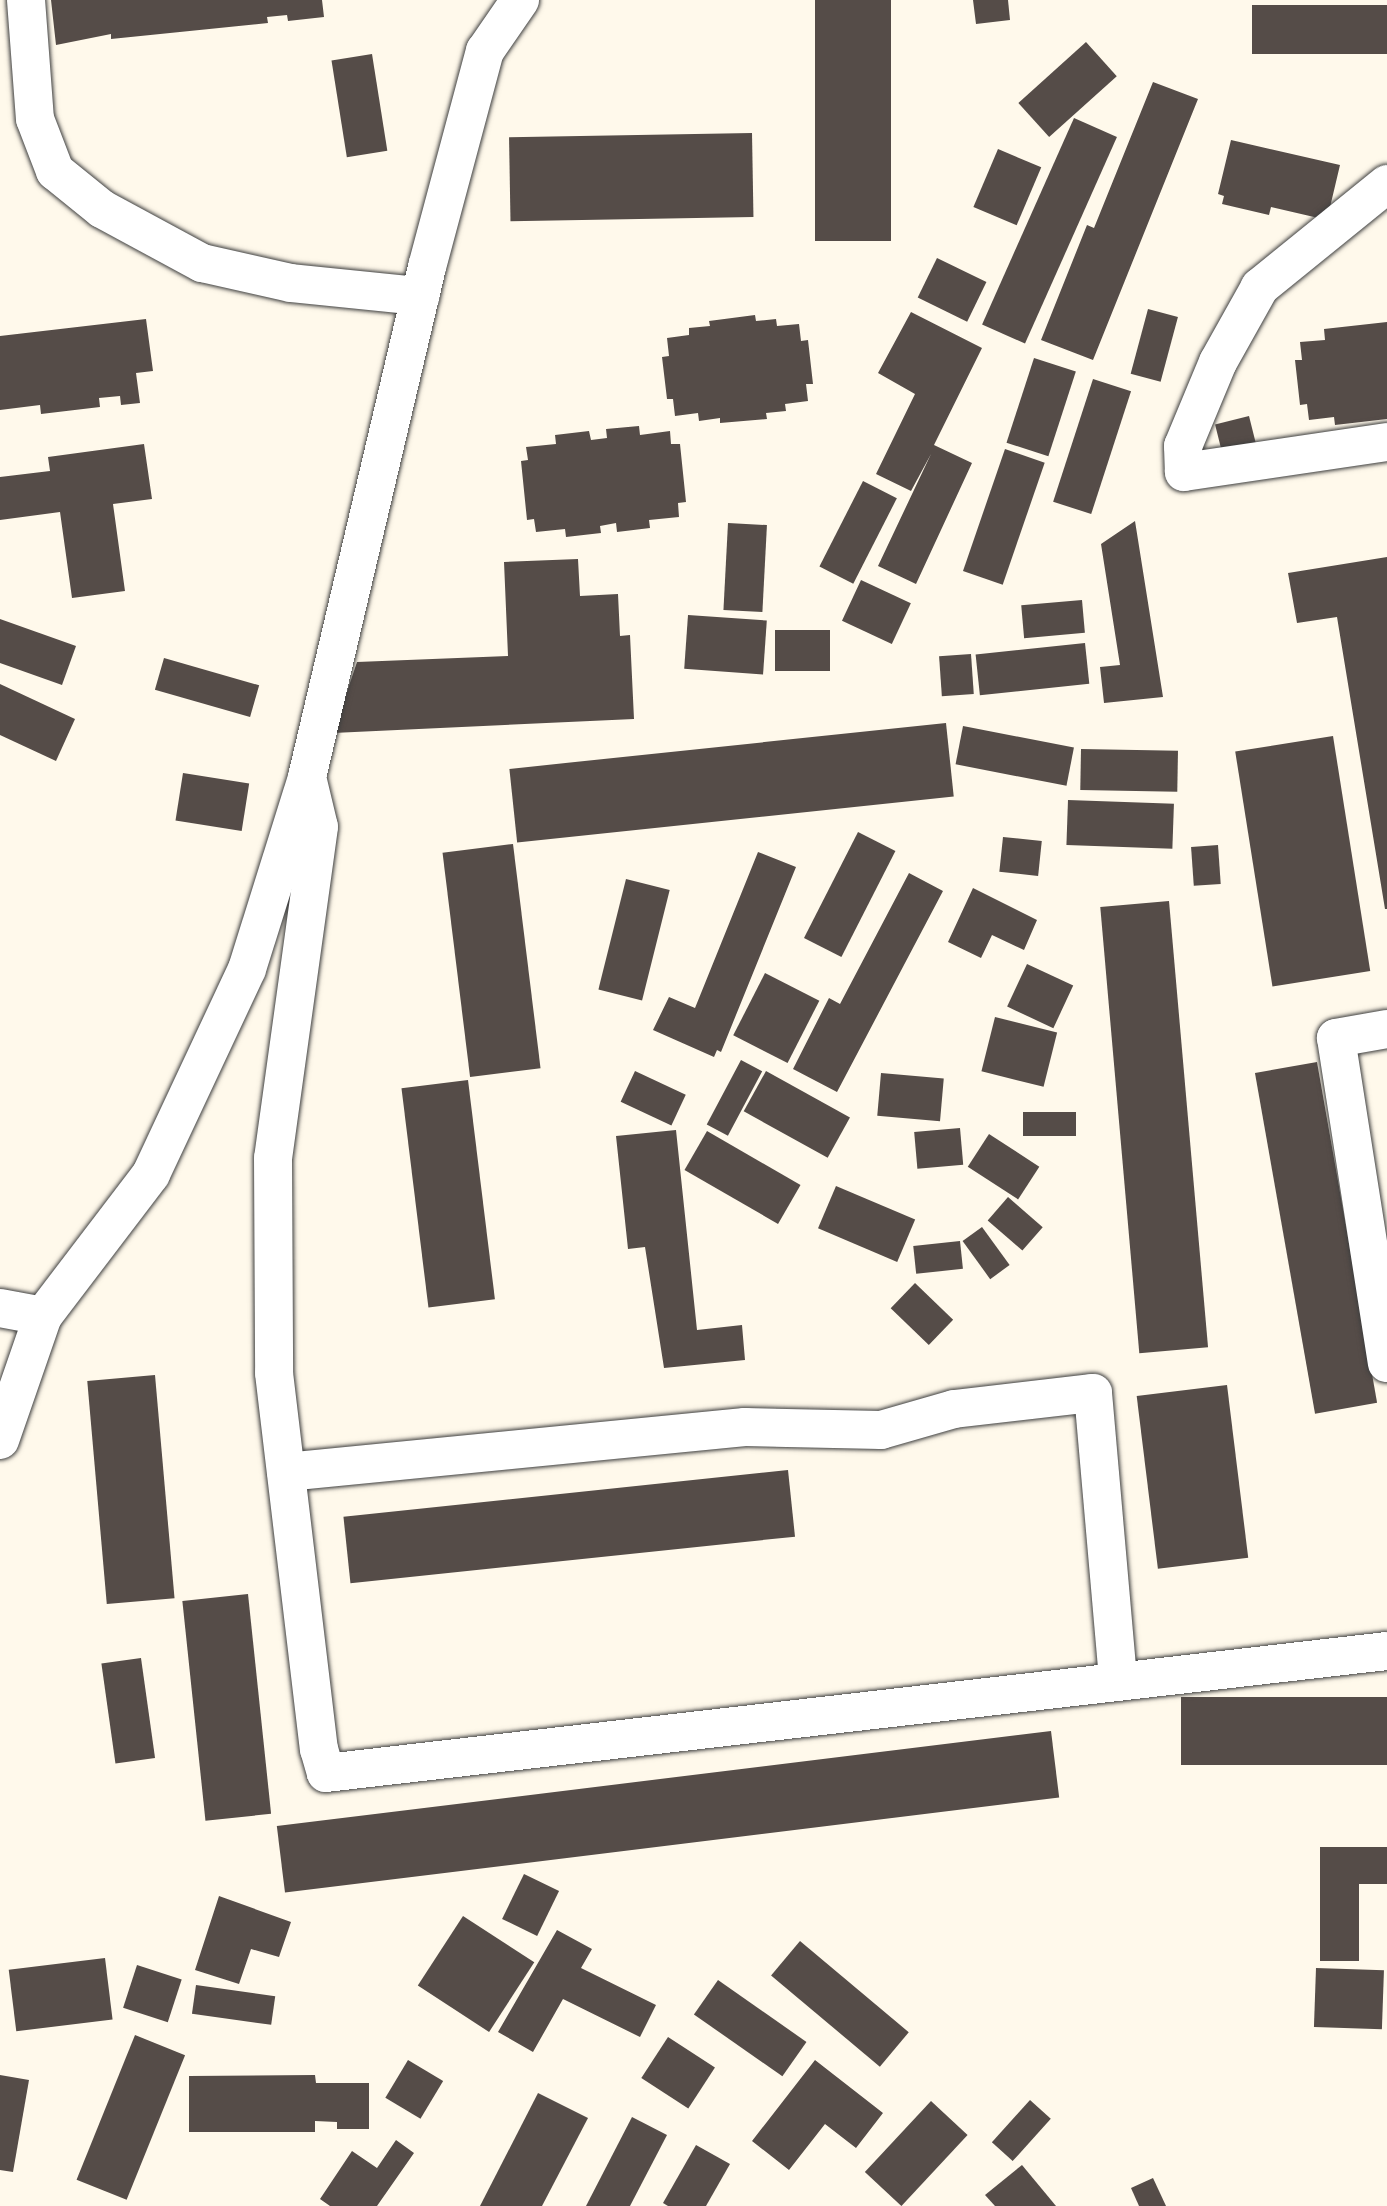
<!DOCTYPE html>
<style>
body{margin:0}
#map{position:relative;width:1387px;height:2206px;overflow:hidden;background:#fff9eb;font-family:Spectral,serif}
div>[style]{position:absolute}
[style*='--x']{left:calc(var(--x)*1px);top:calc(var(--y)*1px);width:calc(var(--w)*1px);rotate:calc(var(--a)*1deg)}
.building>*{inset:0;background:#554c48;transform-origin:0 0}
.roads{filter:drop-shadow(0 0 2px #3f3f3f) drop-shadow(0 0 2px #3f3f3f)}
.minor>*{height:38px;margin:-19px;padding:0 19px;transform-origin:19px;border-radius:19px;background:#fff}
span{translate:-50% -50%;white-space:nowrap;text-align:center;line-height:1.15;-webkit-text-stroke:10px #fff;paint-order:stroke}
</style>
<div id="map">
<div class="building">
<div style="clip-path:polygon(51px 0,322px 0,324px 17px,288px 21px,287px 15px,267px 17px,268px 23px,111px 39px,111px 34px,56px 45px)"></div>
<div style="left:815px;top:0;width:76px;height:241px"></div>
<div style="clip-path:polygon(973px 0,1008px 0,1010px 20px,976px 24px)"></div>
<div style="left:1387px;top:5px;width:49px;height:135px;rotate:90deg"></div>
<div style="left:1086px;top:42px;width:46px;height:91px;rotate:48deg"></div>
<div style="left:372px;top:54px;width:98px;height:41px;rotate:81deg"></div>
<div style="clip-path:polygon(1153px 82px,1198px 99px,1093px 360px,1041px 340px,1087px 225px,1094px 228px)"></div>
<div style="left:1074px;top:118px;width:47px;height:226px;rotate:24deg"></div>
<div style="left:752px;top:133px;width:84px;height:243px;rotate:89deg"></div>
<div style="clip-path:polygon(1231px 140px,1340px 165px,1327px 220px,1271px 207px,1269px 215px,1222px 204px,1224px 196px,1218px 194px)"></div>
<div style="left:998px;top:149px;width:47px;height:63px;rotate:23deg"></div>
<div style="left:937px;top:258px;width:55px;height:44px;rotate:26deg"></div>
<div style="left:1148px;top:309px;width:31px;height:67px;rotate:15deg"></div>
<div style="clip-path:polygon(911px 312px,982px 348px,934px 445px,972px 463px,916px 584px,878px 566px,931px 454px,911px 491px,876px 474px,915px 394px,878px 373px)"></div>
<div style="clip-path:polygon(755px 315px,756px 321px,776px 319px,777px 326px,799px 324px,801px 341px,808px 340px,813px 384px,806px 384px,808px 401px,785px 404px,786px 411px,766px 413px,767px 419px,720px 423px,720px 418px,699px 421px,698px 413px,675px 416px,673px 399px,667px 399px,662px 357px,669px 356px,667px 338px,689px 335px,689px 328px,710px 326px,709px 321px)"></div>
<div style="clip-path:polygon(146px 319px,153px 371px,136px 373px,140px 403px,121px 405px,120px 396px,99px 398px,100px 407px,41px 414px,40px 405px,0 410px,0 336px)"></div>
<div style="clip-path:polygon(1387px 322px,1387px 419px,1335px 425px,1334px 417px,1309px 420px,1307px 404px,1300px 405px,1295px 360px,1302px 360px,1300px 342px,1325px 340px,1324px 329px)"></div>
<div style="left:1034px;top:358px;width:44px;height:89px;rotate:18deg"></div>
<div style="left:1093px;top:379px;width:40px;height:129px;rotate:18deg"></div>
<div style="left:1249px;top:416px;width:30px;height:35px;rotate:76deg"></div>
<div style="clip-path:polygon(639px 426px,640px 435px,670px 431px,671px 444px,680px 444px,686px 502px,678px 503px,679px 517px,649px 520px,650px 528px,617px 532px,616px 523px,600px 526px,601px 533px,566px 537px,565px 529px,536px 532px,534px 519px,527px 520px,521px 461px,528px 460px,526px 447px,556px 444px,555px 435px,589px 431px,591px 440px,607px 438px,606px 429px)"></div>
<div style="clip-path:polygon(144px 444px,152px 499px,113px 504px,125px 591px,72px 598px,60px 512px,0 520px,0 477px,50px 471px,48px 457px)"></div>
<div style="left:1005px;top:449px;width:42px;height:129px;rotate:19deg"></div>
<div style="left:863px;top:481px;width:38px;height:96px;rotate:27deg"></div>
<div style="clip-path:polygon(1135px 521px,1163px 697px,1104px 703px,1100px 667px,1120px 665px,1101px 544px)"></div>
<div style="left:728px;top:523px;width:39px;height:87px;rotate:3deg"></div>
<div style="clip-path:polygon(1387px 557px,1387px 909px,1385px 909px,1337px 617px,1297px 623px,1288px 573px)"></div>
<div style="clip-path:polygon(578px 559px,580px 596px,618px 594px,620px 636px,630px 635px,634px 719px,333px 733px,357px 662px,508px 656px,504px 562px)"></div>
<div style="left:861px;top:580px;width:55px;height:45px;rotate:25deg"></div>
<div style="left:1082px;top:600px;width:33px;height:61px;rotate:85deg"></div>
<div style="left:688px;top:615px;width:79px;height:54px;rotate:4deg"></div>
<div style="clip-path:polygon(0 619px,76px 646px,62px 685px,0 663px)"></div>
<div style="left:775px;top:630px;width:55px;height:41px"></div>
<div style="left:1085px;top:643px;width:41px;height:110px;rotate:84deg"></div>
<div style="left:971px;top:654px;width:40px;height:32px;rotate:86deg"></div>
<div style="left:164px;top:658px;width:99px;height:33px;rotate:16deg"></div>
<div style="clip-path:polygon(0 684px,75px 719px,56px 761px,0 735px)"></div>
<div style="left:946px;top:723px;width:74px;height:439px;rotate:84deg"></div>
<div style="left:963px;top:726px;width:113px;height:39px;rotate:11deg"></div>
<div style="left:1333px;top:736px;width:238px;height:99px;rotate:81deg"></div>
<div style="left:1081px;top:749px;width:97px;height:41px;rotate:1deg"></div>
<div style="left:183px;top:773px;width:67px;height:48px;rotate:9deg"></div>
<div style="left:1068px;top:800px;width:106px;height:45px;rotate:2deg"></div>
<div style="left:858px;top:832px;width:42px;height:119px;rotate:27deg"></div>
<div style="left:1003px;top:837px;width:39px;height:35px;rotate:6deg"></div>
<div style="left:513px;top:844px;width:226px;height:71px;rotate:83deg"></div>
<div style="left:1218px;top:845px;width:39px;height:27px;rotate:86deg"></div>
<div style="clip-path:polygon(758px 852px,796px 867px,721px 1052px,717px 1050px,714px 1057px,653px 1030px,669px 997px,695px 1008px)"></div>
<div style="clip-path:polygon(909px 873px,943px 891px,837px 1092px,793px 1069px,829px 998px,840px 1004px)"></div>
<div style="left:626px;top:879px;width:45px;height:114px;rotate:14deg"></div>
<div style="clip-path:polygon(973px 888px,1037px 920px,1024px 950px,992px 935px,981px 958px,948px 942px)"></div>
<div style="left:1169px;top:901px;width:448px;height:69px;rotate:85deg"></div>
<div style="left:1027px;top:964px;width:51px;height:47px;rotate:25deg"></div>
<div style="left:765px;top:973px;width:61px;height:70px;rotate:27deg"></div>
<div style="left:995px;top:1017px;width:64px;height:56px;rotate:14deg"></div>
<div style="left:741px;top:1060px;width:24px;height:73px;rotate:28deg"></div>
<div style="left:1317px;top:1062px;width:346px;height:63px;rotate:80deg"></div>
<div style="left:635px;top:1071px;width:56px;height:34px;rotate:25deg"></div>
<div style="left:766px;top:1071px;width:96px;height:46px;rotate:29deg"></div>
<div style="left:881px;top:1073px;width:63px;height:43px;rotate:5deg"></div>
<div style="left:468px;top:1080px;width:221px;height:67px;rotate:83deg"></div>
<div style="left:1023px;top:1112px;width:53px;height:24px"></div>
<div style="left:960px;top:1128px;width:37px;height:46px;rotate:85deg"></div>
<div style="clip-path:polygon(676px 1130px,697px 1330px,742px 1325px,745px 1360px,664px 1368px,645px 1247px,628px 1249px,616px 1136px)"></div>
<div style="left:707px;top:1131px;width:108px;height:45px;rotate:30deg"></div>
<div style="left:989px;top:1134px;width:60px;height:39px;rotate:33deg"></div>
<div style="left:836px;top:1186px;width:86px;height:46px;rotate:23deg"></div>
<div style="left:1008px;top:1197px;width:46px;height:31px;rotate:41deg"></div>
<div style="left:982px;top:1227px;width:47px;height:24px;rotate:54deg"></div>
<div style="left:960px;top:1241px;width:28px;height:47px;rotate:84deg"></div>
<div style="left:915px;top:1283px;width:53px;height:35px;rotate:44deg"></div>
<div style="left:155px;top:1375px;width:224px;height:68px;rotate:85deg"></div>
<div style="left:1227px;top:1385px;width:174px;height:91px;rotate:83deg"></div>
<div style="left:788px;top:1470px;width:67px;height:447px;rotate:84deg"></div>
<div style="left:248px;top:1594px;width:221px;height:66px;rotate:84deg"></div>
<div style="left:141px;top:1658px;width:101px;height:40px;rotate:82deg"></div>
<div style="left:1387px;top:1697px;width:68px;height:206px;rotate:90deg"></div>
<div style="left:1051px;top:1731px;width:67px;height:780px;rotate:83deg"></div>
<div style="clip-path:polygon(1320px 1847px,1387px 1847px,1387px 1884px,1359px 1884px,1359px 1961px,1320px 1961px)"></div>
<div style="left:524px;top:1874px;width:39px;height:50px;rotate:26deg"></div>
<div style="clip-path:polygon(219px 1896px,291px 1922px,279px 1957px,251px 1949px,239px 1984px,195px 1970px)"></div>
<div style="left:463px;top:1916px;width:85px;height:83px;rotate:33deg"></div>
<div style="clip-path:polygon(557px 1930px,592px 1949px,581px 1968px,656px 2005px,640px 2037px,563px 1999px,533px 2052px,498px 2032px)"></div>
<div style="left:800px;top:1941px;width:142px;height:45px;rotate:40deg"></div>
<div style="left:105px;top:1958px;width:62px;height:97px;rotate:83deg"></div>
<div style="left:137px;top:1965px;width:47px;height:45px;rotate:18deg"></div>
<div style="left:1316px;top:1968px;width:68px;height:59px;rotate:2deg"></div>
<div style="left:718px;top:1980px;width:108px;height:42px;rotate:35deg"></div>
<div style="left:196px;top:1985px;width:80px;height:29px;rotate:8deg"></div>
<div style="left:135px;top:2035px;width:54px;height:156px;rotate:22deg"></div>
<div style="left:668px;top:2037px;width:56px;height:49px;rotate:33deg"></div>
<div style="left:408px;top:2060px;width:41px;height:44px;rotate:31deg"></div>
<div style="clip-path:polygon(815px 2060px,883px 2113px,856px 2148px,825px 2124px,789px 2170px,752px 2141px)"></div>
<div style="clip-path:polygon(0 2075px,29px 2080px,13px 2172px,0 2170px)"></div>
<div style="clip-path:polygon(315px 2075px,316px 2083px,369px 2083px,369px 2129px,337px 2129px,337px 2122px,315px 2121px,315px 2132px,189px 2132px,189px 2076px)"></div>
<div style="clip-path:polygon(538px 2093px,588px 2118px,542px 2206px,480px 2206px)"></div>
<div style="left:1030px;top:2100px;width:28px;height:57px;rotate:42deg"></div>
<div style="left:931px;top:2101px;width:50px;height:97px;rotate:43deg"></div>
<div style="clip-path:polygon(632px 2117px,667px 2135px,630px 2206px,586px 2206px)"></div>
<div style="clip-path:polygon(396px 2140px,414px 2153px,377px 2206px,330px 2206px,320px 2199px,352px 2151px,377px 2168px)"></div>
<div style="clip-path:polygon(696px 2145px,730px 2164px,706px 2206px,668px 2206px,663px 2203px)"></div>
<div style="clip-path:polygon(1022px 2165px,1056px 2206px,995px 2206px,985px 2195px)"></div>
<div style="clip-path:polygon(1153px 2178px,1166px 2206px,1139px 2206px,1131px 2188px)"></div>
</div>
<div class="roads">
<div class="minor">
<div style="--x:26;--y:0;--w:119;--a:85.7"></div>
<div style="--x:35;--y:119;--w:56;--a:69"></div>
<div style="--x:55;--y:171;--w:60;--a:39"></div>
<div style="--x:102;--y:209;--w:114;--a:28.4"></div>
<div style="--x:202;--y:263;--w:91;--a:12.7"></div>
<div style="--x:291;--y:283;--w:130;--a:5.8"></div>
<div style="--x:1387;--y:184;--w:164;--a:141"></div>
<div style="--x:1260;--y:287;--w:86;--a:119.2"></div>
<div style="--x:1218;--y:362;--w:91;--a:112.6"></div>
<div style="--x:1183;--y:446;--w:26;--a:88"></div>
<div style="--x:1184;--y:472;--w:205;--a:-8.4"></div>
<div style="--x:307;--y:777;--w:51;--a:76.5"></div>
<div style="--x:319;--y:827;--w:334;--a:97.9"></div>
<div style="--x:273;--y:1158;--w:215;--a:89.7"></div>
<div style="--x:274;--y:1373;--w:379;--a:83.2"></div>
<div style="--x:319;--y:1749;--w:25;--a:74"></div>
<div style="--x:326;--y:1773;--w:1068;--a:-6.56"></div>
<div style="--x:1387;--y:1029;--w:52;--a:170"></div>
<div style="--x:1336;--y:1038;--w:329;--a:81.1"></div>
<div style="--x:0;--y:1308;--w:44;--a:10.5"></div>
<div style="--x:0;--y:1440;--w:131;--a:-70.9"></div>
<div style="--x:43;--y:1316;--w:178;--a:-52.7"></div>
<div style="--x:151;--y:1174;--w:226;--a:-64.9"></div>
<div style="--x:247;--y:969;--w:201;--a:-72.6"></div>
<div style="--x:307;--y:777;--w:524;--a:-76.76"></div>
<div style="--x:427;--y:267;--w:224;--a:-75"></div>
<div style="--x:485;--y:51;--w:62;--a:-55.5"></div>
<div style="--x:286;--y:1472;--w:461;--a:-5.6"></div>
<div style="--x:745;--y:1427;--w:136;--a:1.3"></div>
<div style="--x:881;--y:1430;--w:76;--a:-16"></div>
<div style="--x:954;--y:1409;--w:140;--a:-6.6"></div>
<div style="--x:1093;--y:1393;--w:289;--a:85"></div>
</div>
</div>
</div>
